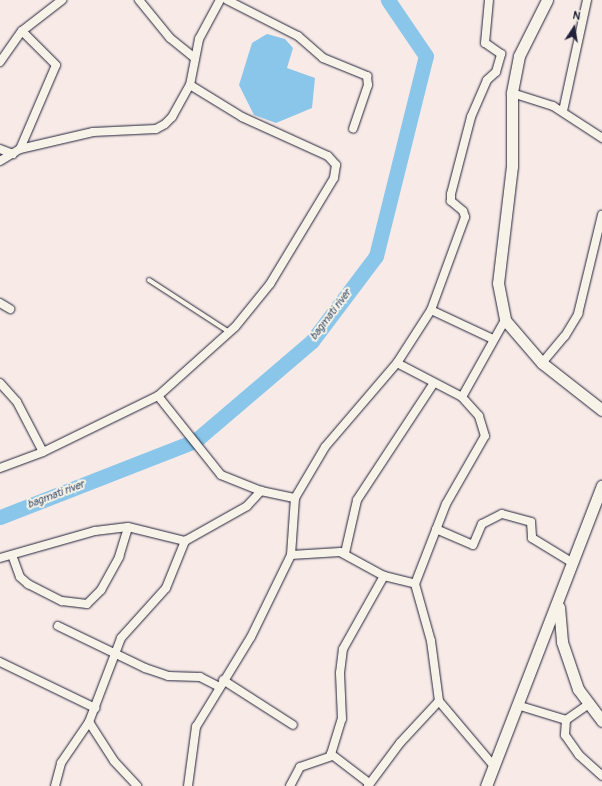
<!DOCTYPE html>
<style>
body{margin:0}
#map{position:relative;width:602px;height:786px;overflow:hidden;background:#f7eae7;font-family:Pangolin,sans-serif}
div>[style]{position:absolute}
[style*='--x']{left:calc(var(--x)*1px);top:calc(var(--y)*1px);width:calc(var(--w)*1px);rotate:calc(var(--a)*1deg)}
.water>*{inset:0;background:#89c6e9}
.river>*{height:15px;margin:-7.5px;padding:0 7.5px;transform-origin:7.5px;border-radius:7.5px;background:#89c6e9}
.roads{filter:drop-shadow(0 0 1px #22223b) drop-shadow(0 0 1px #22223b)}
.lane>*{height:4px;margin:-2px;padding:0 2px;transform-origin:2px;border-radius:2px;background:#f7f3e8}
.street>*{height:8px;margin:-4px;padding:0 4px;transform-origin:4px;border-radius:4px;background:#f7f3e8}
.secondary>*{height:11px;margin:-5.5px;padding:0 5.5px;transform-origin:5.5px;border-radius:5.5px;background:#f7f3e8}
span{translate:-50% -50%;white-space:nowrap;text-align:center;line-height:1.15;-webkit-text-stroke:4px #f7f3e8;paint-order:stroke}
.water-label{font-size:11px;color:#41536f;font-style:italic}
.north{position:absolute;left:554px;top:8px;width:40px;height:40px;-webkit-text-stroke:3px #f7f3e8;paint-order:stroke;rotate:12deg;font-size:11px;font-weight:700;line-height:16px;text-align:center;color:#22223b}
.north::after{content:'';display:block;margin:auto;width:14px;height:18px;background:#22223b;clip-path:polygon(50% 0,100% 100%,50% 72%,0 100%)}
</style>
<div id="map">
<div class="water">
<div style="clip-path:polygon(267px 34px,285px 39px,293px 48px,287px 68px,315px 78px,312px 108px,276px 123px,254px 115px,239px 85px,252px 43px)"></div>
</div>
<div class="river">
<div style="--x:0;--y:517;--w:209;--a:-21.3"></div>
<div style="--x:195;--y:441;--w:154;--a:-40.5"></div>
<div style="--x:312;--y:341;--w:106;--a:-53"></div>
<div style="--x:376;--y:256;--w:206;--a:-76"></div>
<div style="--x:426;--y:56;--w:68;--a:-124.2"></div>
</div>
<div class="roads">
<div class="lane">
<div style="--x:149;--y:280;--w:95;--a:33"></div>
</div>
<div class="street">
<div style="--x:139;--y:0;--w:49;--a:50.8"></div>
<div style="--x:170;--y:38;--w:32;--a:39"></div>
<div style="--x:227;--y:0;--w:80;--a:26.9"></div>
<div style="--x:298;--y:36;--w:33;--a:41"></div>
<div style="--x:323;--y:58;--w:48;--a:22.2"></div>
<div style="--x:367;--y:76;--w:9;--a:84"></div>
<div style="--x:368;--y:85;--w:46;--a:108.8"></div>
<div style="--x:0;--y:62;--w:38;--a:-55"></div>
<div style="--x:22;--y:31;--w:51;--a:-37.8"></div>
<div style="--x:190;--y:85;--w:61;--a:31.6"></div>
<div style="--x:242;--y:117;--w:94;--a:24.4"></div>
<div style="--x:328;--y:156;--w:12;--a:48"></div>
<div style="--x:336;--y:165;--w:13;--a:99"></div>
<div style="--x:334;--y:178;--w:124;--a:121.1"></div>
<div style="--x:270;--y:284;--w:55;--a:129.1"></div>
<div style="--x:235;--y:327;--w:103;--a:138.1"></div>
<div style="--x:158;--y:396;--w:101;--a:51.4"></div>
<div style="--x:221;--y:475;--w:43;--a:21.8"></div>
<div style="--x:261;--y:491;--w:35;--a:12"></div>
<div style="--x:512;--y:93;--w:43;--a:17.6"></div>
<div style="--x:553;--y:106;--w:59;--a:33.1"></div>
<div style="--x:563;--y:111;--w:114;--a:-77.8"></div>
<div style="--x:0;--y:149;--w:14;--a:21"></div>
<div style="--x:20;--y:149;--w:91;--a:-66.8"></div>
<div style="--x:56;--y:65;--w:48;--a:-135"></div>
<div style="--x:0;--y:161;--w:23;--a:-31"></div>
<div style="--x:20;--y:149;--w:75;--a:-13.1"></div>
<div style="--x:93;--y:132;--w:63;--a:-2.7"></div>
<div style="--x:156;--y:129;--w:10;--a:-29"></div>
<div style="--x:165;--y:124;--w:10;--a:-45"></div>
<div style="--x:172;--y:117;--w:37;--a:-61"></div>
<div style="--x:190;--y:85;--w:47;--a:-78.9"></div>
<div style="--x:199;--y:39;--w:44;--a:-61.7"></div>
<div style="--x:0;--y:303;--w:12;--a:31"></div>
<div style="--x:431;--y:310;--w:68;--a:25.1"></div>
<div style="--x:397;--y:363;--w:63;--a:-57.3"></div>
<div style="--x:431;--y:310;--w:99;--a:-69.9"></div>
<div style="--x:465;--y:217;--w:6;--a:-108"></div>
<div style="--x:463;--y:211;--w:16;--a:-140"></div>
<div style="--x:451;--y:201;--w:7;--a:-90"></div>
<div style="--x:451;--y:194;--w:80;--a:-75.4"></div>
<div style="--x:471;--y:117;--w:40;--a:-66.6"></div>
<div style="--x:487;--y:80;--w:12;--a:-42"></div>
<div style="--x:496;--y:72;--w:19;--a:-74"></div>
<div style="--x:501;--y:54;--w:19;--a:-145"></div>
<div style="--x:485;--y:43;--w:43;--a:-84.7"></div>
<div style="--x:542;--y:363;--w:35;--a:-50"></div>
<div style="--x:565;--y:336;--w:26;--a:-59"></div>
<div style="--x:578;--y:314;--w:102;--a:-76.4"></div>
<div style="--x:0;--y:383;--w:25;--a:48"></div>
<div style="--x:17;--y:402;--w:56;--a:62.5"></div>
<div style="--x:0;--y:468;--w:46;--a:-20.4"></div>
<div style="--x:43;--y:452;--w:128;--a:-26"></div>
<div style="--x:436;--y:529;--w:40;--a:23.4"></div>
<div style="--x:473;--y:545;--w:23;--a:-67"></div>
<div style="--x:482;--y:524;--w:22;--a:-27"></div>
<div style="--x:502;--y:514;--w:30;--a:15"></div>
<div style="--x:531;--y:522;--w:16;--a:86"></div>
<div style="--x:532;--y:538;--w:48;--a:31.4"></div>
<div style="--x:345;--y:553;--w:54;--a:-77.2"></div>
<div style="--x:357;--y:500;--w:140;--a:-56.7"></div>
<div style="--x:12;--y:555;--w:23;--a:70"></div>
<div style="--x:20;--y:577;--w:11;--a:41"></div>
<div style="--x:28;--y:584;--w:38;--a:27"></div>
<div style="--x:62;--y:601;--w:25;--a:7"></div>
<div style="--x:87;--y:604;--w:20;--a:-45"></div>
<div style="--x:101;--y:590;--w:38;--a:-61"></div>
<div style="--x:119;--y:557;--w:31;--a:-73"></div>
<div style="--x:291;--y:555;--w:49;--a:-3.5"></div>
<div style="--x:340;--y:552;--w:50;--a:28.6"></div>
<div style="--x:384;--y:576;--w:32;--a:14"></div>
<div style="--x:0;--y:558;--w:99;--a:-15.9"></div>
<div style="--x:95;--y:531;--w:33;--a:-7"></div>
<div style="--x:128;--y:527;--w:59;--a:13.8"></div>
<div style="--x:58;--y:626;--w:97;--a:25.8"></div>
<div style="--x:145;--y:668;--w:24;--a:19"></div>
<div style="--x:168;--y:676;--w:32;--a:2"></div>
<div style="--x:200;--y:677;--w:22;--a:27"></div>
<div style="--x:0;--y:662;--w:106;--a:25.8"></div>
<div style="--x:223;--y:680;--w:83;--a:32.7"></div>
<div style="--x:517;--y:705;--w:51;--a:17"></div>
<div style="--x:566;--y:720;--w:28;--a:-35"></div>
<div style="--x:566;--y:720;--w:15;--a:94"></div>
<div style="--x:565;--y:735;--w:24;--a:55"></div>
<div style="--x:579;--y:755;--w:31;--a:42"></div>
<div style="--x:89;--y:722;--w:46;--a:57.3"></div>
<div style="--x:114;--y:761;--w:34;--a:47"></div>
<div style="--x:493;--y:765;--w:84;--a:-130.2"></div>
<div style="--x:439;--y:701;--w:61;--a:-97.6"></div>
<div style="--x:431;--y:641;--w:59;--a:-105.7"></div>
<div style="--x:415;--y:584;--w:86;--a:-68.8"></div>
<div style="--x:446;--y:504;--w:78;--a:-60.2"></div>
<div style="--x:485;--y:436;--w:21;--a:-107"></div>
<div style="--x:479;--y:416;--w:25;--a:-132"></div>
<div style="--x:462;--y:397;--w:88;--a:-60.8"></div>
<div style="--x:369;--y:783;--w:48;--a:-142.7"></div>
<div style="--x:331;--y:754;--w:37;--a:-73"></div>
<div style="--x:342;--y:719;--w:46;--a:-92.5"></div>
<div style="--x:340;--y:673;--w:24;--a:-83"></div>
<div style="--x:343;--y:649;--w:84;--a:-60.7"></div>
<div style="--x:55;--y:786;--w:24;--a:-75"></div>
<div style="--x:61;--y:763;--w:50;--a:-55.7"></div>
<div style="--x:89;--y:722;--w:90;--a:-69.1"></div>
<div style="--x:121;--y:638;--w:67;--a:-48"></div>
<div style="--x:166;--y:588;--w:51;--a:-68"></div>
<div style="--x:185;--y:541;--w:71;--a:-29.4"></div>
<div style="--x:247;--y:506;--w:21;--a:-47"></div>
<div style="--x:188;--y:786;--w:60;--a:-82.3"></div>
<div style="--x:196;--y:727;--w:105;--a:-58.6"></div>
<div style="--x:251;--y:637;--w:91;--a:-64"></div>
<div style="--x:291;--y:555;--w:57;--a:-86"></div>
<div style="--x:295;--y:498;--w:59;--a:-59.5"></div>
<div style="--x:325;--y:447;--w:111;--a:-49.4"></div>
<div style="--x:397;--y:363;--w:73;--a:27.6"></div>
<div style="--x:290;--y:786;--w:21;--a:-62"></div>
<div style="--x:300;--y:767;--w:34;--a:-19"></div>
<div style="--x:368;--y:786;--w:54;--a:-53.3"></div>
<div style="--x:400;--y:743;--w:57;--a:-47.1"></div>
</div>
<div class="secondary">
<div style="--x:547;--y:0;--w:63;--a:116.6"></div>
<div style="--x:519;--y:56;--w:38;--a:101"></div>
<div style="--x:512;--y:93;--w:73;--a:90"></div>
<div style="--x:512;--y:166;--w:118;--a:96.8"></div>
<div style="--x:498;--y:283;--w:38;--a:79"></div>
<div style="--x:505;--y:320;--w:57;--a:49.3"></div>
<div style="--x:542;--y:363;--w:76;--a:38.1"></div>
<div style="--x:559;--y:607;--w:35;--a:85"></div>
<div style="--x:562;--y:642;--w:50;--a:71.2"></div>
<div style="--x:578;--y:689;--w:40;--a:53"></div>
<div style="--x:486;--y:786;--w:322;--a:-68.9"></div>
</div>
</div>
<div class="water-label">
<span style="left:331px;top:315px;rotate:-53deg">bagmati river</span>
<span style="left:56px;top:495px;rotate:-21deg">bagmati river</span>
</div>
<div class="north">N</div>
</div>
